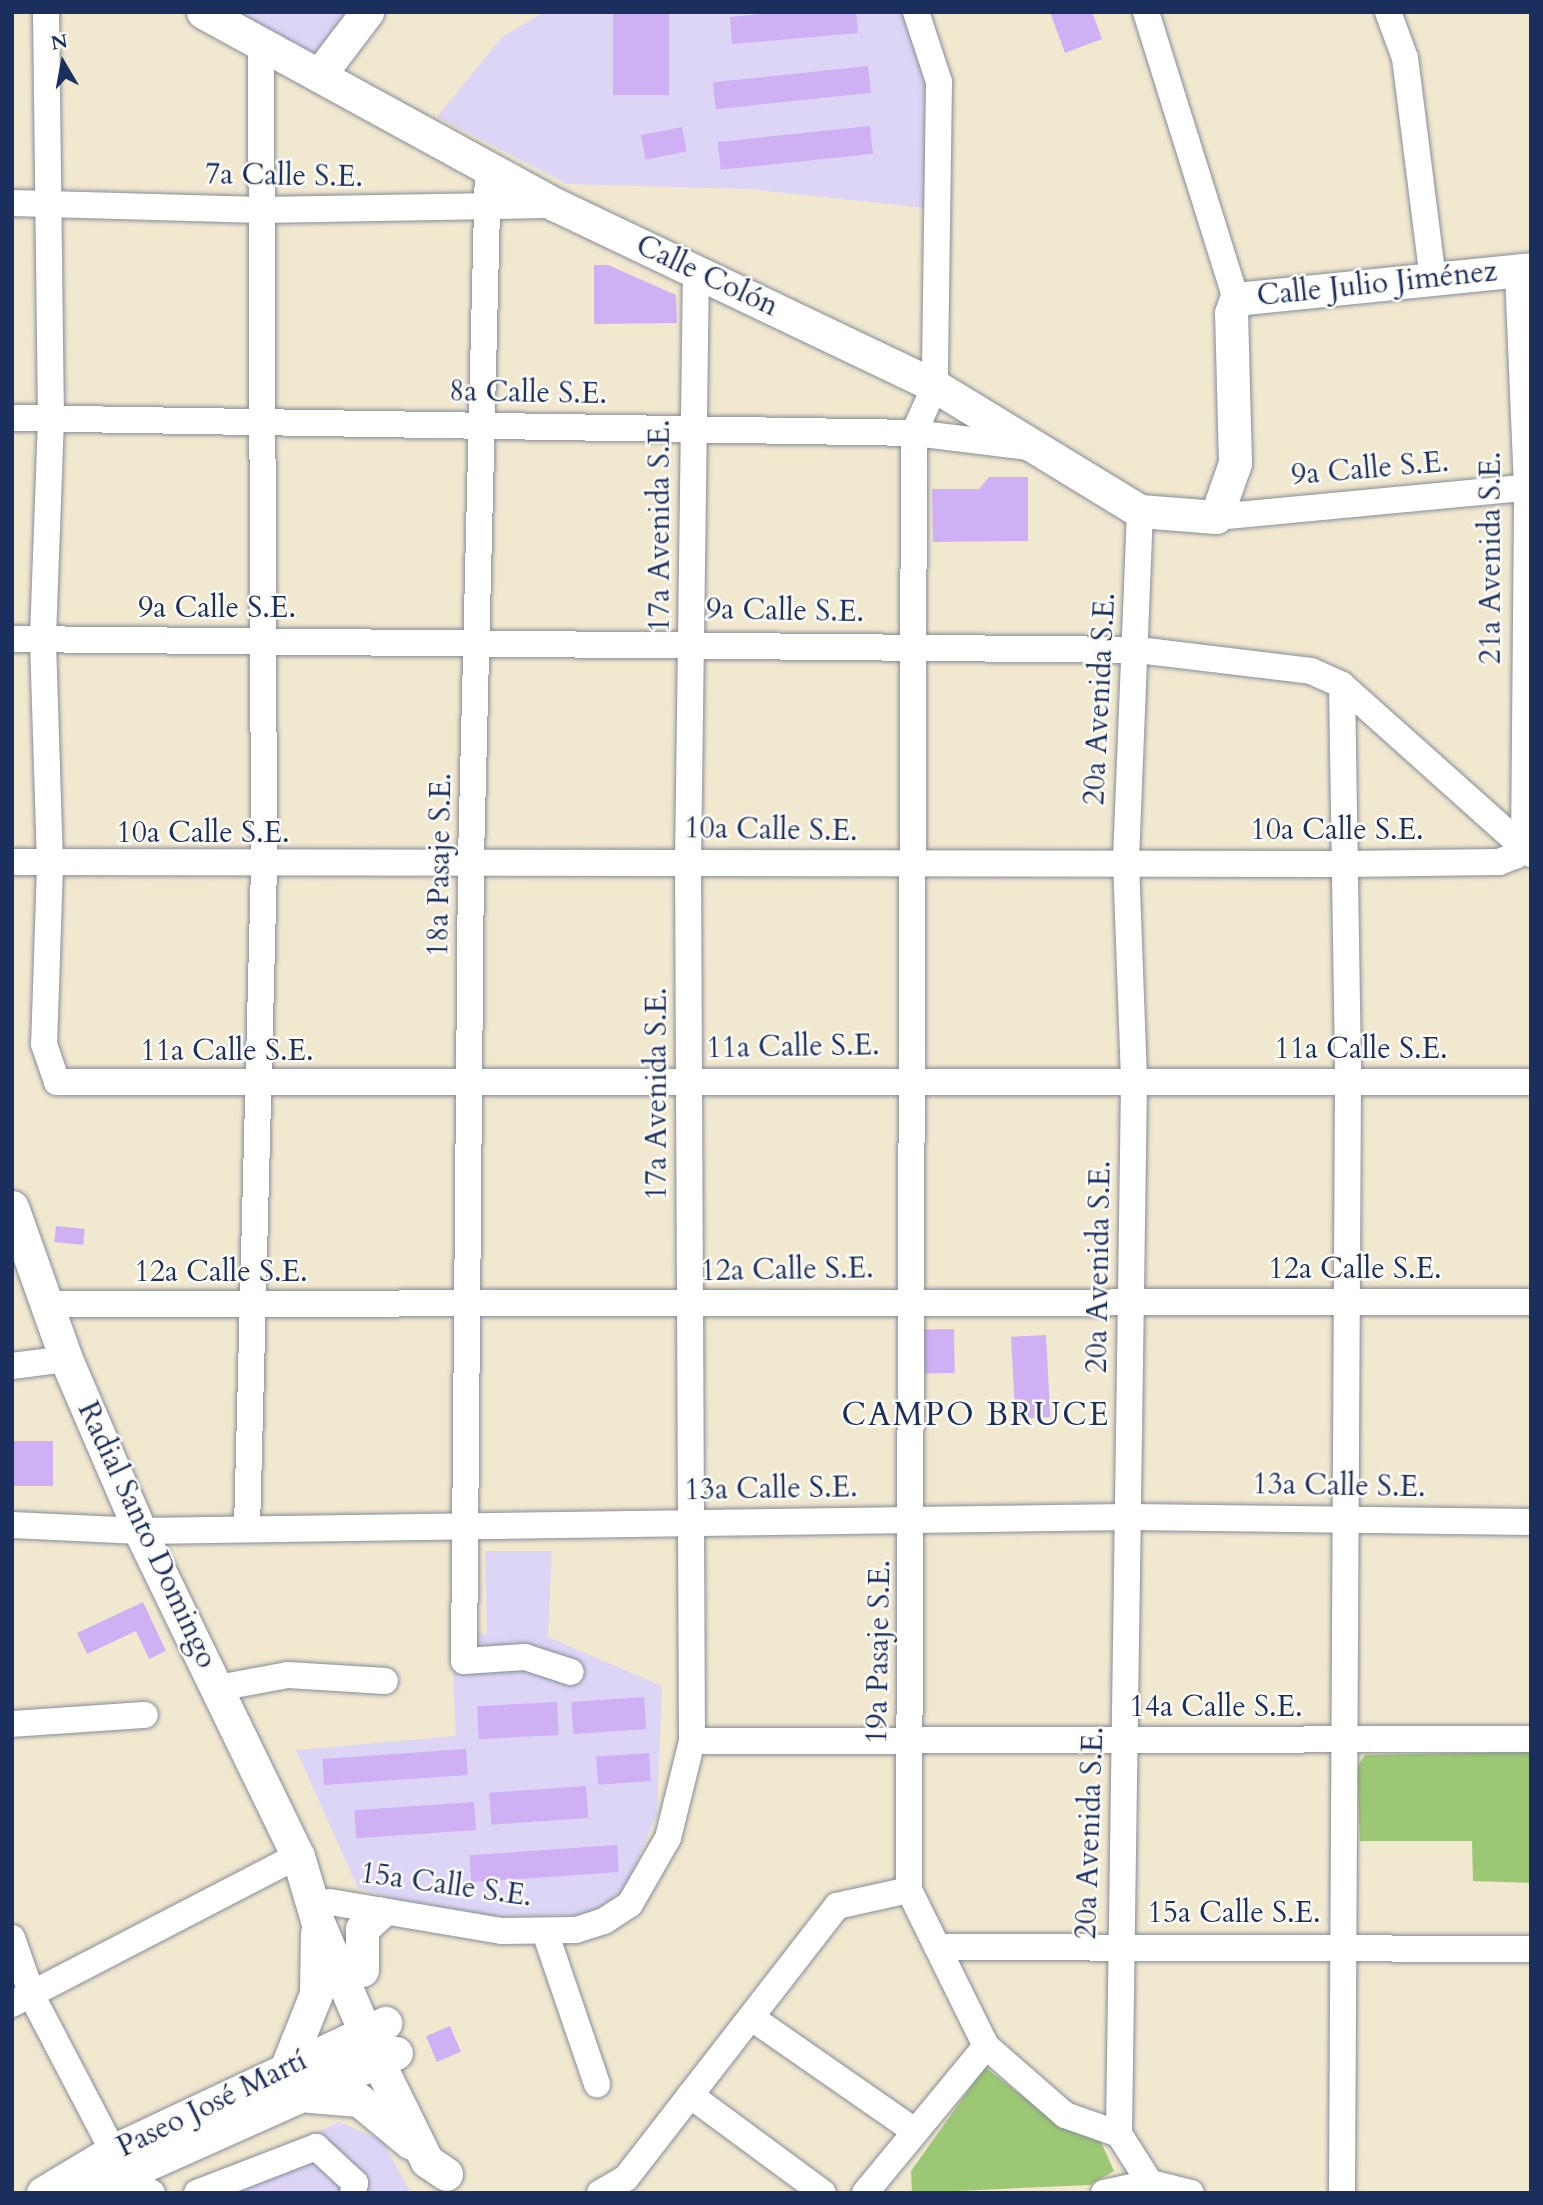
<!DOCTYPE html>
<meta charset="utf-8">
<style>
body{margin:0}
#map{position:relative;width:1543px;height:2205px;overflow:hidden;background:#f1e8d0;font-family:Cardo,serif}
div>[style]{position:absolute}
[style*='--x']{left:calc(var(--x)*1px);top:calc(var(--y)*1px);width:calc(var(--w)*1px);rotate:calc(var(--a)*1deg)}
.built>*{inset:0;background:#ddd5f6}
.green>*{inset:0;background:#9cc875}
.building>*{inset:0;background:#d0b0f4;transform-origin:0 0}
.roads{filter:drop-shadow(0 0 2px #868c97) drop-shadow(0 0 2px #868c97)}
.minor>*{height:26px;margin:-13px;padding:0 13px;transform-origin:13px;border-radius:13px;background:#fff}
.major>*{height:33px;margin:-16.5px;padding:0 16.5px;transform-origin:16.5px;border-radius:16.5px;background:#fff}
span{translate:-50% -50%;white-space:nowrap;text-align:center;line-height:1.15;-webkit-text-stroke:5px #fdfcf7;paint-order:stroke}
.street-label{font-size:30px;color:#1b2f5e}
.neighbourhood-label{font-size:32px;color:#1b2f5e;letter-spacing:2px}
.frame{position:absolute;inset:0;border:14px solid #1b2f5e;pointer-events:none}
.north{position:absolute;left:28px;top:28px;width:70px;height:70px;-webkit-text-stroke:5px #fdfcf7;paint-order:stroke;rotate:350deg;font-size:19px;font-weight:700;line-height:28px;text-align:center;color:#1b2f5e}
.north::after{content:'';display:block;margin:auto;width:24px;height:32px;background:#1b2f5e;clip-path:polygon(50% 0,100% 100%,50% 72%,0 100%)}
</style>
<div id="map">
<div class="built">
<div style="clip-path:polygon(202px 12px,367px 12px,320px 74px)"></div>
<div style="clip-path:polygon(544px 12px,906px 12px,928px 72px,925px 208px,747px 189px,567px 184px,437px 117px,502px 37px)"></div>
<div style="clip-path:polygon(485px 1551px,552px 1551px,548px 1637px,662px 1686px,657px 1814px,626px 1887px,595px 1915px,455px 1916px,358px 1888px,296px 1750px,456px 1736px,451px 1634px,487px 1634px)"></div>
<div style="clip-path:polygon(339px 2122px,382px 2140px,411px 2193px,187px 2193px)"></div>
</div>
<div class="green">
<div style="clip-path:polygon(1531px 1752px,1531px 1883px,1473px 1881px,1472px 1841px,1360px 1841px,1357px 1767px,1365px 1755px)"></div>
<div style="clip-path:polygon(985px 2067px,1050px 2118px,1101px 2142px,1114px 2171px,1090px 2185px,912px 2193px,911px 2171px)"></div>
</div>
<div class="building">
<div style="left:613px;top:12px;width:56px;height:83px"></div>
<div style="clip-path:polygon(781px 12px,856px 12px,858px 33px,732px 44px,730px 17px)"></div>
<div style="clip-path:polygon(1050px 12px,1092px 12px,1102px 39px,1065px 53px)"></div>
<div style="left:868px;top:66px;width:27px;height:156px;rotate:84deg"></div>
<div style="left:870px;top:126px;width:28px;height:153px;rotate:84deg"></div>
<div style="left:682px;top:127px;width:25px;height:42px;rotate:79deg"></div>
<div style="clip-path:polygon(594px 265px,608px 265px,676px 295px,677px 323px,594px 324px)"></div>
<div style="clip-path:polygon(989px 477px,1028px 477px,1028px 541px,933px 542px,932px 489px,979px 489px)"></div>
<div style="left:56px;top:1226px;width:29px;height:16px;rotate:6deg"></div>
<div style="left:954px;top:1329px;width:44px;height:30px;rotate:89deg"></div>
<div style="left:1046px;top:1335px;width:82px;height:35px;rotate:87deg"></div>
<div style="left:12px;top:1441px;width:41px;height:45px"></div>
<div style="clip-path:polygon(143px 1602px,166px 1651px,149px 1659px,136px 1631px,87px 1654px,77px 1633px)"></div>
<div style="left:644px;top:1697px;width:32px;height:73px;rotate:86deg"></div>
<div style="left:557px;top:1702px;width:33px;height:80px;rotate:87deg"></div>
<div style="left:466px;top:1749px;width:26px;height:144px;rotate:86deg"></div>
<div style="left:649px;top:1753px;width:28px;height:53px;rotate:86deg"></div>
<div style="left:586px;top:1786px;width:32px;height:97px;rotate:86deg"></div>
<div style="left:474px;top:1802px;width:28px;height:120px;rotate:86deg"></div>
<div style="left:617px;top:1845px;width:27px;height:148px;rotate:86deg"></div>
<div style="left:450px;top:2026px;width:28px;height:26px;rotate:67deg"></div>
</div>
<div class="roads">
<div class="minor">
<div style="--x:46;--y:12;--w:407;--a:89.3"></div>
<div style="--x:51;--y:419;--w:222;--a:92.1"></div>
<div style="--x:43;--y:641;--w:225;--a:88.2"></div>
<div style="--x:50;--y:866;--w:178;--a:91.9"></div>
<div style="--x:44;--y:1044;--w:40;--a:71.1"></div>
<div style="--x:57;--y:1082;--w:1474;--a:0"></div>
<div style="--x:916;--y:12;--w:74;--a:71.8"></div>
<div style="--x:939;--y:82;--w:304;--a:90.8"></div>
<div style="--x:935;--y:386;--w:51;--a:114.1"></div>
<div style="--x:914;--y:433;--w:1457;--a:90.2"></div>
<div style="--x:909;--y:1890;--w:174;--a:63.7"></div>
<div style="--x:986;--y:2046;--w:105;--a:41.1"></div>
<div style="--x:1065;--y:2115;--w:57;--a:19.4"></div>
<div style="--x:1146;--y:12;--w:301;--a:72.6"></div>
<div style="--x:1388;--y:12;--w:49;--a:69.7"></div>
<div style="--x:1405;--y:58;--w:223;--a:82.8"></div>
<div style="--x:488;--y:168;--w:692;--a:91.41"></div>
<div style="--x:471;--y:860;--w:801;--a:90.5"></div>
<div style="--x:464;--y:1661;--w:61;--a:-3.8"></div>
<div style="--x:525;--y:1657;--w:48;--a:18.1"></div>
<div style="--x:12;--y:203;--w:249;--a:1.6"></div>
<div style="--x:261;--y:210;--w:295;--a:-1"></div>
<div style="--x:12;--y:418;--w:902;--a:0.95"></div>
<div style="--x:914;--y:433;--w:115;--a:7"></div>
<div style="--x:1140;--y:511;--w:350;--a:92.3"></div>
<div style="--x:1126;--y:861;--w:222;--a:87.9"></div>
<div style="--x:1134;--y:1083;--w:1051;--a:90.82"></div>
<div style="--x:1119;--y:2134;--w:58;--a:57.7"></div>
<div style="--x:1216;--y:517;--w:316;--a:-5.4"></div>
<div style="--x:12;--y:639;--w:1126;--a:0.56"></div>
<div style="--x:1138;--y:650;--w:174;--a:6.9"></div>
<div style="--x:1311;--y:671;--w:34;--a:24"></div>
<div style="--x:1342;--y:685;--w:254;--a:41.8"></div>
<div style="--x:1342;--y:685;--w:398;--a:89.1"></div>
<div style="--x:1348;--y:1083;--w:1110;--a:90.31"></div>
<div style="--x:12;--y:862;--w:1331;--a:0.09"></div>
<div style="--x:1343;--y:864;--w:156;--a:-0.7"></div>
<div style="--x:1499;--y:862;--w:17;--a:-21"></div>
<div style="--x:1515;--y:856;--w:13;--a:-45"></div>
<div style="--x:1524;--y:847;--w:359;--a:-89.5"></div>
<div style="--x:1527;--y:488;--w:218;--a:-92.4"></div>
<div style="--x:45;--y:1304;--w:1486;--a:-0.08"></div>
<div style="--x:12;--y:1366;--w:54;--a:-7.4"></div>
<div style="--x:12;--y:1525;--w:128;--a:2.7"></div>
<div style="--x:140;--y:1531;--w:990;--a:-0.81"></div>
<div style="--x:1130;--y:1517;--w:401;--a:0.7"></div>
<div style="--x:247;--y:1529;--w:662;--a:-88.53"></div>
<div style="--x:264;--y:867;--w:825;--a:-90.21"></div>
<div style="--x:218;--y:1688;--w:71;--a:-10.5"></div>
<div style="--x:288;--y:1675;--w:97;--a:3.5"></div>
<div style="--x:12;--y:1724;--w:133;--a:-3.9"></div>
<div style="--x:692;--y:1741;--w:839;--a:-0.14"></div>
<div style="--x:330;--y:1902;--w:174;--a:9.6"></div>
<div style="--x:502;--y:1931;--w:74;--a:-0.8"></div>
<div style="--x:576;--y:1930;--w:29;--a:-18"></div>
<div style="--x:604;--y:1921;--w:31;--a:-33"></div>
<div style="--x:630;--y:1904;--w:76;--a:-60.1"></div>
<div style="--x:668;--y:1838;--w:100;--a:-76.1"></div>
<div style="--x:692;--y:1741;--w:878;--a:-90.26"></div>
<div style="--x:688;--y:863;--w:592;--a:-89.23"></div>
<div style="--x:545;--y:1932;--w:161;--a:71.1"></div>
<div style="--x:12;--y:1938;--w:64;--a:70.7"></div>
<div style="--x:33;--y:1998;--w:173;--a:62.4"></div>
<div style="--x:937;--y:1947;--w:594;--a:0.19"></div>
<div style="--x:12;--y:2004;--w:322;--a:-27.4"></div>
<div style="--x:752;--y:2018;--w:196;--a:34.8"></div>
<div style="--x:690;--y:2095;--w:165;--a:36.4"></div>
<div style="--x:123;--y:2175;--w:34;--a:32"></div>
<div style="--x:197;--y:2193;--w:128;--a:-21.1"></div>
<div style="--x:316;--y:2147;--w:53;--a:42.7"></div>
<div style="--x:355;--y:2183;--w:10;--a:101"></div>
<div style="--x:600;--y:2193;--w:30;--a:-30"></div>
<div style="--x:626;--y:2178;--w:344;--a:-52.2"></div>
<div style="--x:837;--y:1906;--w:74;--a:-12.5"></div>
<div style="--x:865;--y:2193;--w:190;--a:-50.5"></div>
<div style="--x:1104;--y:2193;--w:47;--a:-12.3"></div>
<div style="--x:1150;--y:2183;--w:42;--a:13.7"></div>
</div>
<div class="major">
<div style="--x:203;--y:12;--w:402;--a:28.7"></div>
<div style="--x:556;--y:205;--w:420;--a:25.5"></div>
<div style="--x:935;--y:386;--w:240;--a:31.4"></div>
<div style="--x:1140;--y:511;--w:76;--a:4.5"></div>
<div style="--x:1216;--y:517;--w:57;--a:-70.6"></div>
<div style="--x:1235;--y:463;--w:150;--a:-91.5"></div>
<div style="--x:1231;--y:313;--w:15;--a:-70"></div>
<div style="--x:1236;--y:299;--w:297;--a:-5.8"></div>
<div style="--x:320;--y:74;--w:78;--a:-52.8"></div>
<div style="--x:12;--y:1207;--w:161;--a:70.4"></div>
<div style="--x:66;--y:1359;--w:187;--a:66.7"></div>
<div style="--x:140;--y:1531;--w:361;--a:64.1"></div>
<div style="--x:298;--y:1856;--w:67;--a:73.5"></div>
<div style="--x:317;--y:1920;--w:155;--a:66.8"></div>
<div style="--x:378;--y:2062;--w:110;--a:63.7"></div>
<div style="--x:427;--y:2161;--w:23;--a:34"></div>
<div style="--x:362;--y:1970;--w:41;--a:-90"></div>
<div style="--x:362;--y:1929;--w:23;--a:-43"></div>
<div style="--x:286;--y:2069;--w:81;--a:-68.2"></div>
<div style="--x:316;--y:1994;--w:61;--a:-89.1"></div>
<div style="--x:310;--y:2096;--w:49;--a:4.7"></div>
<div style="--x:359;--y:2100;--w:67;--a:39.6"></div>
<div style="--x:72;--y:2188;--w:53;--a:-14.3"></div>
<div style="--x:123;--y:2175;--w:299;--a:-24.1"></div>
<div style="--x:43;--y:2193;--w:82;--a:-31"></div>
<div style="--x:113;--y:2151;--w:301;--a:-25.2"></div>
</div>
</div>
<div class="street-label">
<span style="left:284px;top:176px;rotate:1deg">7a Calle S.E.</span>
<span style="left:707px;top:276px;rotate:25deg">Calle Colón</span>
<span style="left:1377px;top:284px;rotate:-6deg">Calle Julio Jiménez</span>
<span style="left:528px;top:393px;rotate:1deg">8a Calle S.E.</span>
<span style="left:1370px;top:469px;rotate:-5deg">9a Calle S.E.</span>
<span style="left:660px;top:526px;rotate:-90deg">17a Avenida S.E.</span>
<span style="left:1491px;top:558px;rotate:-90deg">21a Avenida S.E.</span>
<span style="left:217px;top:608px">9a Calle S.E.</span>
<span style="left:785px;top:611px;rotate:1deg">9a Calle S.E.</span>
<span style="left:1100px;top:699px;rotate:-87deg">20a Avenida S.E.</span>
<span style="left:771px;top:830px;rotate:1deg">10a Calle S.E.</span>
<span style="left:1337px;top:830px">10a Calle S.E.</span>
<span style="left:203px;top:833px">10a Calle S.E.</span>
<span style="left:440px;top:865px;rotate:-89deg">18a Pasaje S.E.</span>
<span style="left:793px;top:1047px;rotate:-1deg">11a Calle S.E.</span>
<span style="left:1361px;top:1049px">11a Calle S.E.</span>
<span style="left:227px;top:1051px">11a Calle S.E.</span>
<span style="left:657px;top:1094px;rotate:-90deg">17a Avenida S.E.</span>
<span style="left:1099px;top:1267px;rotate:-89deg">20a Avenida S.E.</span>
<span style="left:1355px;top:1269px">12a Calle S.E.</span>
<span style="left:787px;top:1270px;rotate:-1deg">12a Calle S.E.</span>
<span style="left:221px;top:1272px">12a Calle S.E.</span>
<span style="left:1339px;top:1486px;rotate:1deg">13a Calle S.E.</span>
<span style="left:771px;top:1489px;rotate:-1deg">13a Calle S.E.</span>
<span style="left:147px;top:1535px;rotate:65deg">Radial Santo Domingo</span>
<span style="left:879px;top:1652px;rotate:-89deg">19a Pasaje S.E.</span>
<span style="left:1216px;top:1707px">14a Calle S.E.</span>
<span style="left:1090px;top:1833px;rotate:-88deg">20a Avenida S.E.</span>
<span style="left:446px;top:1885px;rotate:8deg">15a Calle S.E.</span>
<span style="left:1234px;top:1913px">15a Calle S.E.</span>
<span style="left:212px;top:2104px;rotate:-26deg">Paseo José Martí</span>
</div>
<div class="neighbourhood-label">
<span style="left:976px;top:1415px">CAMPO BRUCE</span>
</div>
<div class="frame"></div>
<div class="north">N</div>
</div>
